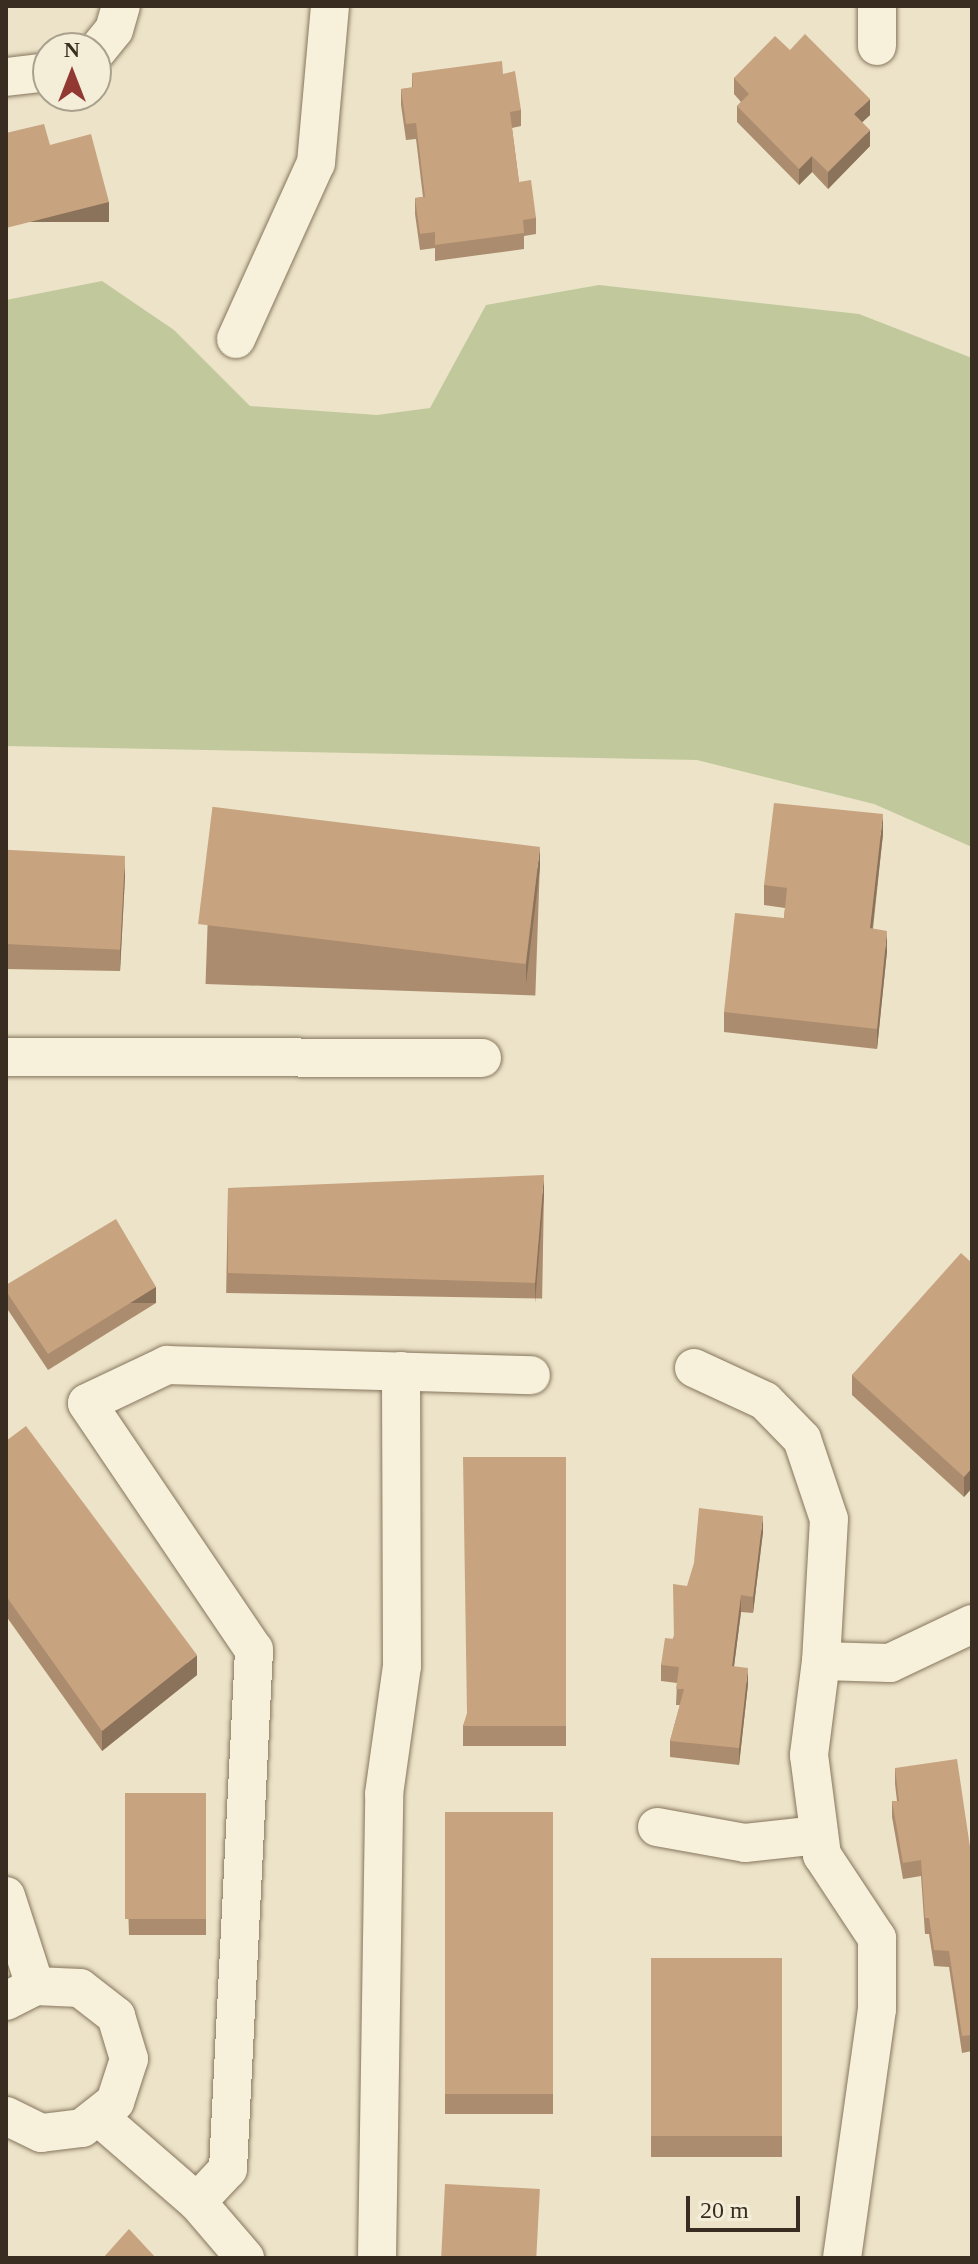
<!DOCTYPE html>
<style>
body{margin:0}
#map{position:relative;width:978px;height:2264px;overflow:hidden;background:#ece3c8;font-family:Georgia,serif}
div>[style]{position:absolute}
[style*='--x']{left:calc(var(--x)*1px);top:calc(var(--y)*1px);width:calc(var(--w)*1px);rotate:calc(var(--a)*1deg)}
.green>*{inset:0;background:#c1c99c}
.roads{filter:drop-shadow(0 0 2px #86765e) drop-shadow(0 0 2px #86765e)}
.minor>*{height:38px;margin:-19px;padding:0 19px;transform-origin:19px;border-radius:19px;background:#f7f0da}
.wall>*{inset:0;background:#ab8c6e;transform-origin:0 0}
.shaded-wall>*{inset:0;background:#8b725a;transform-origin:0 0}
.building>*{inset:0;background:#c7a380;transform-origin:0 0}
span{translate:-50% -50%;white-space:nowrap;text-align:center;line-height:1.15;-webkit-text-stroke:6px #f4edd7;paint-order:stroke}
.frame{position:absolute;inset:0;border:8px solid #382d20;pointer-events:none}
.north{position:absolute;left:32px;top:32px;width:80px;height:80px;box-sizing:border-box;background:#f4edd7;border:2px solid #a9a08e;border-radius:50%;rotate:0deg;font-size:22px;font-weight:700;line-height:32px;text-align:center;color:#382d20}
.north::after{content:'';display:block;margin:auto;width:28px;height:36px;background:#923832;clip-path:polygon(50% 0,100% 100%,50% 72%,0 100%)}
.scale{position:absolute;left:686px;top:2196px;width:114px;height:36px;box-sizing:border-box;border:4px solid #382d20;border-top:0;padding-left:10px;font-size:24px;line-height:28px;white-space:nowrap;color:#382d20;-webkit-text-stroke:6px #f4edd7;paint-order:stroke}
</style>
<div id="map">
<div class="green">
<div style="clip-path:polygon(102px 281px,174px 330px,250px 406px,377px 415px,430px 408px,486px 305px,599px 285px,859px 314px,972px 358px,972px 847px,874px 804px,697px 760px,6px 746px,6px 300px)"></div>
</div>
<div class="roads">
<div class="minor">
<div style="--x:877;--y:46;--w:40;--a:-90"></div>
<div style="--x:96;--y:52;--w:28;--a:-51"></div>
<div style="--x:114;--y:30;--w:25;--a:-74"></div>
<div style="--x:6;--y:77;--w:42;--a:-6.8"></div>
<div style="--x:236;--y:339;--w:193;--a:-65.6"></div>
<div style="--x:316;--y:163;--w:158;--a:-84.9"></div>
<div style="--x:6;--y:1057;--w:476;--a:0.1"></div>
<div style="--x:694;--y:1368;--w:78;--a:24.9"></div>
<div style="--x:765;--y:1401;--w:53;--a:45.8"></div>
<div style="--x:802;--y:1439;--w:84;--a:71.4"></div>
<div style="--x:829;--y:1519;--w:142;--a:93.2"></div>
<div style="--x:821;--y:1661;--w:95;--a:97.3"></div>
<div style="--x:809;--y:1755;--w:101;--a:82.6"></div>
<div style="--x:822;--y:1855;--w:100;--a:56.5"></div>
<div style="--x:877;--y:1938;--w:71;--a:90"></div>
<div style="--x:877;--y:2009;--w:251;--a:98"></div>
<div style="--x:821;--y:1661;--w:69;--a:1.7"></div>
<div style="--x:890;--y:1663;--w:91;--a:-25.4"></div>
<div style="--x:657;--y:1827;--w:89;--a:10.3"></div>
<div style="--x:745;--y:1843;--w:74;--a:-6.2"></div>
<div style="--x:6;--y:1896;--w:95;--a:72.1"></div>
<div style="--x:6;--y:2001;--w:33;--a:-27"></div>
<div style="--x:35;--y:1986;--w:45;--a:2.5"></div>
<div style="--x:80;--y:1988;--w:46;--a:37.9"></div>
<div style="--x:116;--y:2016;--w:45;--a:73.2"></div>
<div style="--x:129;--y:2059;--w:45;--a:108"></div>
<div style="--x:115;--y:2102;--w:42;--a:141.8"></div>
<div style="--x:82;--y:2128;--w:41;--a:173"></div>
<div style="--x:41;--y:2133;--w:39;--a:-154"></div>
<div style="--x:100;--y:2118;--w:128;--a:40.9"></div>
<div style="--x:197;--y:2202;--w:74;--a:49.4"></div>
<div style="--x:197;--y:2202;--w:45;--a:-46.8"></div>
<div style="--x:228;--y:2169;--w:520;--a:-87.13"></div>
<div style="--x:254;--y:1650;--w:298;--a:-124.1"></div>
<div style="--x:87;--y:1403;--w:89;--a:-25.4"></div>
<div style="--x:167;--y:1365;--w:364;--a:1.6"></div>
<div style="--x:377;--y:2258;--w:464;--a:-89.1"></div>
<div style="--x:384;--y:1794;--w:129;--a:-82"></div>
<div style="--x:402;--y:1666;--w:295;--a:-90.2"></div>
</div>
</div>
<div class="wall">
<div style="clip-path:polygon(677px 6px,697px 6px,677px 8px)"></div>
<div style="clip-path:polygon(790px 50px,870px 115px,862px 122px,870px 146px,828px 189px,812px 172px,799px 185px,737px 122px,737px 106px,741px 102px,734px 94px,734px 78px)"></div>
<div style="clip-path:polygon(412px 73px,503px 74px,521px 110px,521px 126px,512px 128px,519px 182px,536px 218px,536px 234px,524px 236px,524px 249px,435px 261px,435px 248px,420px 250px,415px 214px,415px 198px,423px 197px,416px 139px,406px 140px,401px 105px,401px 89px,412px 88px)"></div>
<div style="clip-path:polygon(883px 834px,873px 929px,887px 951px,877px 1049px,724px 1032px,724px 1012px,784px 918px,785px 908px,764px 905px,764px 885px)"></div>
<div style="left:210px;top:856px;width:330px;height:128px;rotate:2deg"></div>
<div style="clip-path:polygon(6px 858px,125px 876px,120px 971px,6px 969px)"></div>
<div style="left:228px;top:1188px;width:316px;height:105px;rotate:1deg"></div>
<div style="clip-path:polygon(972px 1263px,972px 1488px,964px 1497px,852px 1395px,852px 1375px)"></div>
<div style="clip-path:polygon(6px 1285px,156px 1303px,48px 1370px,6px 1307px)"></div>
<div style="clip-path:polygon(6px 1441px,197px 1675px,102px 1751px,6px 1616px)"></div>
<div style="clip-path:polygon(566px 1457px,566px 1746px,463px 1746px,463px 1726px)"></div>
<div style="clip-path:polygon(763px 1532px,753px 1613px,741px 1612px,734px 1666px,748px 1684px,739px 1765px,670px 1757px,670px 1741px,680px 1705px,676px 1705px,677px 1683px,661px 1681px,661px 1665px,673px 1639px,687px 1586px)"></div>
<div style="clip-path:polygon(895px 1768px,970px 1847px,972px 1847px,972px 2051px,962px 2053px,949px 1967px,934px 1966px,929px 1934px,925px 1934px,921px 1876px,903px 1879px,892px 1817px,892px 1801px,897px 1801px,895px 1784px)"></div>
<div style="clip-path:polygon(206px 1793px,206px 1935px,129px 1935px,125px 1809px)"></div>
<div style="left:445px;top:1812px;width:108px;height:302px"></div>
<div style="left:782px;top:1958px;width:199px;height:131px;rotate:90deg"></div>
</div>
<div class="shaded-wall">
<div style="clip-path:polygon(870px 99px,870px 115px,854px 130px,854px 114px)"></div>
<div style="clip-path:polygon(870px 130px,870px 146px,828px 189px,828px 172px)"></div>
<div style="clip-path:polygon(812px 156px,812px 172px,799px 185px,799px 169px)"></div>
<div style="left:109px;top:202px;width:20px;height:106px;rotate:90deg"></div>
<div style="clip-path:polygon(883px 814px,883px 834px,870px 949px,870px 928px)"></div>
<div style="clip-path:polygon(540px 847px,540px 867px,526px 984px,526px 964px)"></div>
<div style="clip-path:polygon(125px 856px,125px 876px,120px 971px,120px 950px)"></div>
<div style="clip-path:polygon(887px 931px,887px 951px,877px 1049px,877px 1029px)"></div>
<div style="clip-path:polygon(544px 1175px,544px 1195px,535px 1303px,535px 1283px)"></div>
<div style="left:156px;top:1287px;width:16px;height:127px;rotate:90deg"></div>
<div style="clip-path:polygon(972px 1468px,972px 1488px,964px 1497px,964px 1477px)"></div>
<div style="clip-path:polygon(763px 1516px,763px 1532px,753px 1613px,753px 1597px)"></div>
<div style="clip-path:polygon(741px 1595px,741px 1612px,732px 1682px,732px 1666px)"></div>
<div style="clip-path:polygon(197px 1655px,197px 1675px,102px 1751px,102px 1731px)"></div>
<div style="clip-path:polygon(748px 1668px,748px 1684px,739px 1765px,739px 1748px)"></div>
</div>
<div class="building">
<div style="clip-path:polygon(805px 34px,870px 99px,854px 114px,870px 130px,828px 172px,812px 156px,799px 169px,737px 106px,749px 94px,734px 78px,775px 36px,790px 50px)"></div>
<div style="clip-path:polygon(502px 61px,503px 74px,515px 71px,521px 110px,510px 112px,519px 182px,531px 180px,536px 218px,523px 220px,524px 233px,435px 245px,435px 232px,420px 234px,415px 198px,425px 197px,416px 123px,406px 124px,401px 89px,413px 87px,412px 73px)"></div>
<div style="clip-path:polygon(44px 124px,50px 145px,91px 134px,109px 202px,6px 228px,6px 133px)"></div>
<div style="clip-path:polygon(774px 803px,883px 814px,870px 928px,887px 931px,877px 1029px,724px 1012px,735px 913px,784px 918px,787px 888px,764px 885px)"></div>
<div style="left:540px;top:847px;width:118px;height:330px;rotate:97deg"></div>
<div style="left:125px;top:856px;width:94px;height:119px;rotate:93deg"></div>
<div style="clip-path:polygon(544px 1175px,535px 1283px,228px 1273px,228px 1188px)"></div>
<div style="clip-path:polygon(116px 1219px,156px 1287px,48px 1354px,6px 1291px,6px 1285px)"></div>
<div style="clip-path:polygon(961px 1253px,972px 1263px,972px 1468px,964px 1477px,852px 1375px)"></div>
<div style="clip-path:polygon(26px 1426px,197px 1655px,102px 1731px,6px 1596px,6px 1441px)"></div>
<div style="clip-path:polygon(463px 1457px,566px 1457px,566px 1726px,463px 1726px,467px 1713px)"></div>
<div style="clip-path:polygon(699px 1508px,763px 1516px,753px 1597px,741px 1595px,732px 1666px,748px 1668px,739px 1748px,670px 1741px,684px 1689px,676px 1689px,679px 1667px,661px 1665px,665px 1638px,674px 1639px,673px 1584px,687px 1586px,694px 1563px)"></div>
<div style="clip-path:polygon(957px 1759px,970px 1847px,972px 1847px,972px 2035px,962px 2036px,949px 1951px,934px 1950px,929px 1918px,925px 1918px,921px 1860px,903px 1863px,892px 1801px,899px 1801px,895px 1768px)"></div>
<div style="left:125px;top:1793px;width:81px;height:126px"></div>
<div style="left:445px;top:1812px;width:108px;height:282px"></div>
<div style="left:782px;top:1958px;width:178px;height:131px;rotate:90deg"></div>
<div style="left:445px;top:2184px;width:95px;height:74px;rotate:3deg"></div>
<div style="clip-path:polygon(129px 2229px,156px 2258px,103px 2258px)"></div>
</div>
<div class="frame"></div>
<div class="north">N</div>
<div class="scale">20 m</div>
</div>
